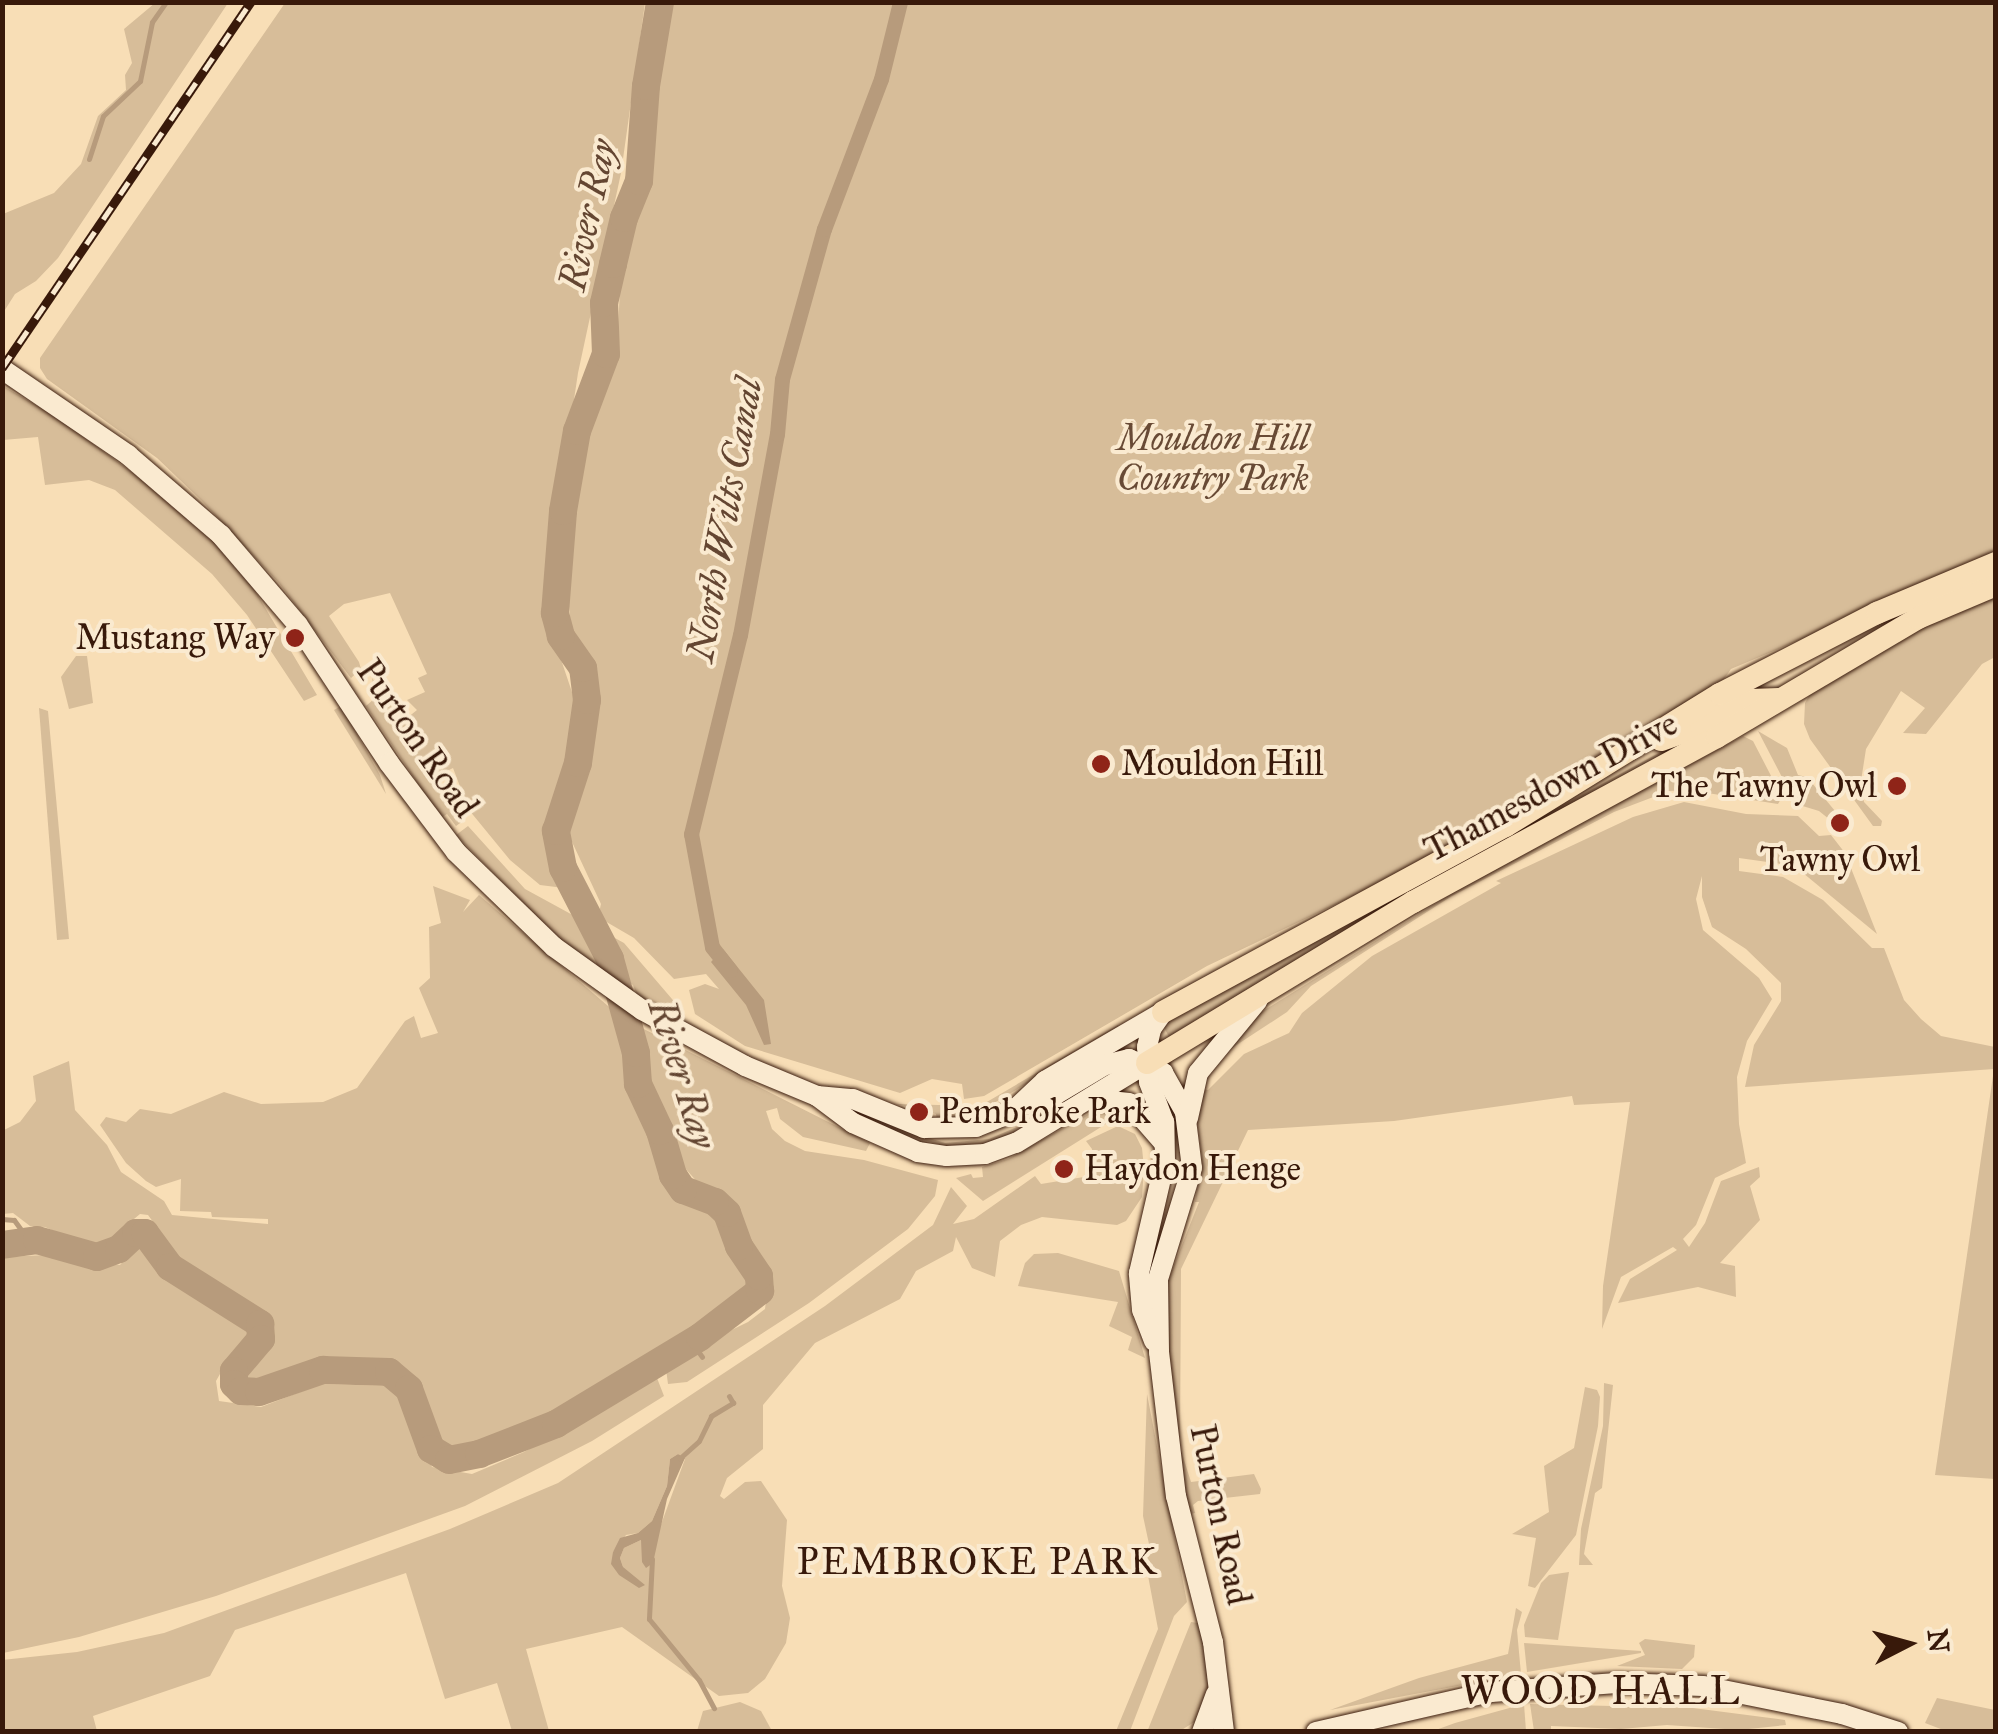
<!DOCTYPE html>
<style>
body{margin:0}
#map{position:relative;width:1998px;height:1734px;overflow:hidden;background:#f8deb6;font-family:"IM FELL Great Primer",serif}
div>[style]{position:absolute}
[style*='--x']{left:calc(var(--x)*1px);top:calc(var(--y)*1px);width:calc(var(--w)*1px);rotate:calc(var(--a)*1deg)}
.green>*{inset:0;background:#d7bd99}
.water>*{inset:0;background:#b79b7c}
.stream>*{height:5px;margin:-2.5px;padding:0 2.5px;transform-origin:2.5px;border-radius:2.5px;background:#b79b7c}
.canal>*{height:15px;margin:-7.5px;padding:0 7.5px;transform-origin:7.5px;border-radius:7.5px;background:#b79b7c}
.river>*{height:28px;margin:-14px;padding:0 14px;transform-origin:14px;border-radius:14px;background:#b79b7c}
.roads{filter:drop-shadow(0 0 2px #38190a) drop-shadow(0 0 2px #38190a)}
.secondary>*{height:20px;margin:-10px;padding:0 10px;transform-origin:10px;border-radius:10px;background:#faead0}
.primary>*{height:22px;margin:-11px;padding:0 11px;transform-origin:11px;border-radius:11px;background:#f8deb6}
.rail>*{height:9px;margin-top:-4.5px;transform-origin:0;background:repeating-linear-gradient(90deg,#faead0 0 15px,#38190a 0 30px);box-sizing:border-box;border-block:2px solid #38190a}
.dots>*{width:28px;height:28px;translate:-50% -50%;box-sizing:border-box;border:5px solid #faead0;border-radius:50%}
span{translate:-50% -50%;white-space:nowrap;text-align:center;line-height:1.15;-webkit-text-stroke:8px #faead0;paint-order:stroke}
.park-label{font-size:35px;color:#684a35;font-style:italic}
.poi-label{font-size:35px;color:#38190a}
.right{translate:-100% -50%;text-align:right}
.left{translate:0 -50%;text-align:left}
.street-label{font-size:35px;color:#38190a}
.water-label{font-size:38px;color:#644632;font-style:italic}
.neighbourhood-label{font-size:38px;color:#38190a;letter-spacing:2.5px}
.quarter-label{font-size:40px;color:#38190a;letter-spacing:2.5px}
.frame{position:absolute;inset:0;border:5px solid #38190a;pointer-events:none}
.north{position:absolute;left:1858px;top:1594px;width:100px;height:100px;-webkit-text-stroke:8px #faead0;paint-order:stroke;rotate:84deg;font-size:28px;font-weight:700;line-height:40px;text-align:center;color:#38190a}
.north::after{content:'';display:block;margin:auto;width:35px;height:45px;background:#38190a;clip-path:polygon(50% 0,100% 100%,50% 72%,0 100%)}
</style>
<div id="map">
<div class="green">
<div style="clip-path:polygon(155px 3px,228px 3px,58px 258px,36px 281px,15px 294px,3px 313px,3px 214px,54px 193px,81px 164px,98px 116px,126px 90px,125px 75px,132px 63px,124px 29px)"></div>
<div style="clip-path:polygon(285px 3px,645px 3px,621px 173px,578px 373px,551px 551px,548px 621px,576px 704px,565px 777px,564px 888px,540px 885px,510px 860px,469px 810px,453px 768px,435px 777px,463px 821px,456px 826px,447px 814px,441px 818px,366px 706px,375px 698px,372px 678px,402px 722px,417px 710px,407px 700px,425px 692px,418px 678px,427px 674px,390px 593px,344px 604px,329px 616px,359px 662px,361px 669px,351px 678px,279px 583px,201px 500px,157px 458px,47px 379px,40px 368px,40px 358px)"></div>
<div style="clip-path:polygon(670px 3px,1995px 3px,1995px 557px,1731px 669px,1716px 690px,1443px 853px,1207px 966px,984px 1096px,964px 1099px,962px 1084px,932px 1079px,900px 1093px,745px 1046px,695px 1014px,689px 990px,705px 984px,719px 989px,706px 974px,674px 979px,634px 938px,598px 917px,601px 904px,566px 829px,596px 723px,595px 684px,587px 654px,571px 628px,568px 596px,574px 510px,591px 424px,617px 349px,620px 289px,648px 173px)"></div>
<div style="clip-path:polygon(3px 386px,56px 417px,137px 476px,223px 549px,251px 584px,317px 695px,304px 701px,247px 615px,212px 574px,115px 490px,89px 480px,45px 485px,38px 437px,3px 440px)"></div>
<div style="clip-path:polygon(1995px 594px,1995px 657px,1982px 664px,1926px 734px,1903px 733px,1925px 708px,1901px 691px,1866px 749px,1861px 781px,1864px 802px,1882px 821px,1881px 826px,1873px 826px,1810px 739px,1804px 724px,1805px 703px,1811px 692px,1906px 633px)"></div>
<div style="clip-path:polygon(76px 656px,87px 656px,93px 703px,69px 709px,61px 677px)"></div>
<div style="clip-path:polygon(341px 706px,380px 775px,386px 794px,334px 710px)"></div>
<div style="clip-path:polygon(39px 708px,48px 711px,69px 939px,57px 940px)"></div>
<div style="clip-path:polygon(1725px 717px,1728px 722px,1171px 1040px,1163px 1026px,1175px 1016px)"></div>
<div style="clip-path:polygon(1758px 731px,1787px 748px,1798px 775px,1807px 777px,1840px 817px,1834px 823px,1819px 811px,1796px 804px)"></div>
<div style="clip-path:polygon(1743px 736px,1753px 741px,1782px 797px,1778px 804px,1688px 790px,1669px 791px,1614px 812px,1452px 896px,1311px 986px,1287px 1012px,1229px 1050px,1255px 1016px,1459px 889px)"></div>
<div style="clip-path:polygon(1684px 802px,1746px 814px,1798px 816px,1819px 836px,1831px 835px,1845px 853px,1877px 934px,1803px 873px,1781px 864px,1739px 858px,1739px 871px,1783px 877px,1823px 900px,1872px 948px,1884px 948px,1904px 1000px,1921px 1019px,1941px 1036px,1995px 1047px,1995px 1479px,1935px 1475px,1994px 1069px,1745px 1087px,1754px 1045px,1781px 1001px,1781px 983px,1746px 949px,1712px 927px,1702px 897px,1702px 876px,1696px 899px,1703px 930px,1759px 978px,1772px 999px,1747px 1041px,1737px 1077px,1739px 1124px,1746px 1163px,1715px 1178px,1696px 1225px,1683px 1239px,1689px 1247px,1705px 1223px,1721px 1181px,1759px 1167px,1760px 1177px,1750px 1186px,1760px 1220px,1720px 1263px,1735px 1266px,1736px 1297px,1698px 1287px,1618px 1303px,1630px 1279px,1677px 1250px,1673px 1247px,1621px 1277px,1602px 1329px,1603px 1286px,1630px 1102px,1574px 1105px,1572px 1096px,1394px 1121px,1248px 1130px,1181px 1269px,1180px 1447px,1191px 1482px,1254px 1474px,1261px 1489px,1260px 1494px,1198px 1501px,1193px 1505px,1195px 1513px,1190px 1514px,1174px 1438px,1165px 1288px,1199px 1202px,1195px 1202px,1202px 1159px,1196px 1112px,1202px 1089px,1208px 1090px,1244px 1054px,1289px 1033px,1302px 1013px,1372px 956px,1501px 883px,1496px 881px,1633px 817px)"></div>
<div style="clip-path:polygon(468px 826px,525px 889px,624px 943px,678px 1006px,680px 1018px,638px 997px,633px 985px,608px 967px,591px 967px,564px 944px,456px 835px)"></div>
<div style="clip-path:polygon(433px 886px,470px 900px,463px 912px,479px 895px,622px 1018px,870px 1143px,866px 1151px,803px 1137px,780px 1119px,777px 1108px,766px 1111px,772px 1129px,785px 1141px,805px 1151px,864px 1160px,938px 1180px,935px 1196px,908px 1229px,809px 1303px,687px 1382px,668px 1384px,664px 1354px,680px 1341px,709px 1341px,748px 1322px,765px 1309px,767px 1293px,734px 1205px,699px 1184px,677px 1159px,668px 1135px,648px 1107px,638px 1108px,651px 1130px,662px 1180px,674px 1192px,697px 1200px,715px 1218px,727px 1248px,752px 1281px,751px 1291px,527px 1426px,455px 1453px,439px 1440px,423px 1392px,409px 1375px,384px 1363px,338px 1361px,251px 1384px,244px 1370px,271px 1341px,259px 1310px,181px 1260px,148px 1215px,140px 1214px,105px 1243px,88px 1246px,45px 1227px,30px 1226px,13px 1213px,3px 1214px,2px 1131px,20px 1122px,36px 1101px,33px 1076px,69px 1061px,75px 1110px,107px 1145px,121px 1172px,164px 1201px,172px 1215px,268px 1224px,268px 1219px,212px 1217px,211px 1212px,180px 1211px,181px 1179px,156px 1187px,146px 1181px,126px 1163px,100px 1125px,106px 1117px,126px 1122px,140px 1109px,171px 1114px,224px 1092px,261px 1104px,323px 1102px,357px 1088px,405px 1021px,414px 1016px,421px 1038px,438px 1033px,419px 988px,430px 978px,429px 927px,441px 923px)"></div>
<div style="clip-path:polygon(1118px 1025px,1120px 1028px,977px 1113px,937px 1120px,936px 1114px,897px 1104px,980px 1106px)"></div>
<div style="clip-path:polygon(1112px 1070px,1115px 1074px,1013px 1134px,989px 1143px,945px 1146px,888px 1130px,891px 1126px,945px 1143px,989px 1139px,1024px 1124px)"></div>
<div style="clip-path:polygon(1099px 1108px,1125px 1112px,983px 1201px,956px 1178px,971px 1174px,973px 1178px,983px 1177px,982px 1167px,1008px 1159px)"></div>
<div style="clip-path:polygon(evenodd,1118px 1126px,1135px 1134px,1142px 1148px,1144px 1168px,1142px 1197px,1126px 1221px,1117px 1225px,1042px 1217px,1021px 1225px,1000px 1241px,995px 1277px,972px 1268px,956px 1237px,953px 1251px,916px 1271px,900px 1299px,815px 1343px,763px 1405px,763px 1449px,727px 1478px,720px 1496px,724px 1499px,745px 1482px,761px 1481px,787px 1520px,782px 1586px,790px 1618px,786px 1643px,765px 1679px,748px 1693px,719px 1696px,622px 1627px,526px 1649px,549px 1731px,512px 1731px,497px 1683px,445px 1699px,406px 1573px,235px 1630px,210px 1676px,93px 1716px,97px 1731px,3px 1731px,2px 1660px,77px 1652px,164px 1633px,450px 1529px,558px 1483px,825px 1306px,933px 1225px,951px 1187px,967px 1206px,953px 1224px,974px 1219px,1035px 1176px,1041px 1184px,1090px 1176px,1092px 1149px,1086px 1141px,1118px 1126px,678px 1454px,685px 1459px,659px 1530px,644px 1547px,641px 1540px,624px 1548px,620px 1558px,623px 1567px,613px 1552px,626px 1535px,638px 1533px,652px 1521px,667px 1486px,670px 1459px,678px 1454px)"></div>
<div style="clip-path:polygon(138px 1243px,150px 1262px,200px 1300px,250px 1328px,251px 1337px,233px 1351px,216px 1381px,219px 1401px,261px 1407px,321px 1384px,389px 1386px,401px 1401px,432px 1467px,472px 1474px,524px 1452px,657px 1378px,664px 1396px,592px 1441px,465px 1506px,216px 1596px,79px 1637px,3px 1653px,3px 1257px,47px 1255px,120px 1265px)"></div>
<div style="clip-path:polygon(1058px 1253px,1119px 1271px,1145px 1358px,1128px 1350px,1132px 1337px,1109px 1326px,1118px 1302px,1018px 1286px,1025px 1263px,1034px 1254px)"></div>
<div style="clip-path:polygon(1604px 1383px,1613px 1385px,1602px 1488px,1595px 1493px,1584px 1554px,1593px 1565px,1579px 1565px,1581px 1529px,1603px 1426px)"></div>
<div style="clip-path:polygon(1585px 1387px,1597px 1390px,1600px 1397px,1598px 1426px,1576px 1535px,1535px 1588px,1528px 1586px,1536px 1538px,1512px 1534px,1549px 1512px,1544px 1466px,1574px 1448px)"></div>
<div style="clip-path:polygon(1147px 1394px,1187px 1602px,1174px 1616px,1130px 1731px,1116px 1731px,1158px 1629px,1146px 1565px,1149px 1544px,1143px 1516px)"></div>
<div style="clip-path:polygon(1569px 1572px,1558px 1640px,1525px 1637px,1524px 1625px,1541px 1583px,1549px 1575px)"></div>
<div style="clip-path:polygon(1516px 1608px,1522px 1612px,1517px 1630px,1521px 1674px,1330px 1710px,1419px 1678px,1508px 1654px)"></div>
<div style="clip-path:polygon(1191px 1622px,1198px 1623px,1201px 1630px,1208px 1677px,1208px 1694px,1199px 1719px,1180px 1731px,1147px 1732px)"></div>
<div style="clip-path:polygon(1645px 1639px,1695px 1645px,1694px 1657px,1682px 1669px,1617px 1666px,1645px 1655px,1639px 1643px)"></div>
<div style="clip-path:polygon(1524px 1643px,1641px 1651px,1641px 1653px,1527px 1672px)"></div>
<div style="clip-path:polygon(1937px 1698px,1995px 1710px,1995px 1731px,1946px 1731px,1925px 1723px)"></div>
<div style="clip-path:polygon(740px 1702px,761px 1711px,772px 1731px,697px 1731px,703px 1711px)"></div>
<div style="clip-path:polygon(1524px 1704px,1526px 1731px,1433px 1731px,1455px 1723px)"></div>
<div style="clip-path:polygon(1530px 1704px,1693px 1708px,1785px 1720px,1786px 1725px,1739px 1730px,1667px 1725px,1621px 1729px,1551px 1726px,1551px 1731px,1534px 1731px)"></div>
</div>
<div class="water">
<div style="clip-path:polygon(723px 949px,764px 1000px,771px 1044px,764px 1045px,746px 1005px,711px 962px)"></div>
<div style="clip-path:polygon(678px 1454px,685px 1458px,667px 1499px,653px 1563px,646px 1568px,642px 1562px,641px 1540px,624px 1548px,620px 1558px,623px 1567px,645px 1585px,639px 1588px,619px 1575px,611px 1564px,613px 1552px,620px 1538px,638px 1533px,652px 1521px,667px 1486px,670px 1459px)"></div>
</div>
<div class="stream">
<div style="--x:89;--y:159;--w:45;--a:-72"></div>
<div style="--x:103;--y:116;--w:51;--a:-43.4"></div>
<div style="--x:140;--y:81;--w:60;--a:-78.5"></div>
<div style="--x:152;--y:22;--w:24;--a:-55"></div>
<div style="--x:2;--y:1219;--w:12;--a:5"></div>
<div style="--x:14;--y:1220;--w:26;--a:54"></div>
<div style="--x:692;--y:1343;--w:17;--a:54"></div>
<div style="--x:680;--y:1458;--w:25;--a:-42"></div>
<div style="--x:699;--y:1441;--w:28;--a:-64"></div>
<div style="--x:711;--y:1416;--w:26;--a:-31"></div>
<div style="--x:733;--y:1403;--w:8;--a:-120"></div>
<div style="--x:652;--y:1559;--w:60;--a:92.9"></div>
<div style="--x:649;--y:1619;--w:79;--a:50.7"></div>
<div style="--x:699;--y:1680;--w:32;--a:62"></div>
</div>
<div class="canal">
<div style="--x:730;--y:970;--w:29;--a:-128"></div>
<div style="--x:712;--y:947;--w:115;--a:-100.5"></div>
<div style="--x:691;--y:834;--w:205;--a:-76.2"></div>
<div style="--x:740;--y:635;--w:204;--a:-79.6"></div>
<div style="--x:777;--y:434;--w:55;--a:-84.8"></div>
<div style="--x:782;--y:379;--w:156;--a:-74.4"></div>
<div style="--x:824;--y:229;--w:160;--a:-69.2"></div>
<div style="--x:881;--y:79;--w:79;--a:-76.1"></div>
</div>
<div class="river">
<div style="--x:2;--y:1245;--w:35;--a:-8"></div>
<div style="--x:37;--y:1240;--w:62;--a:15.8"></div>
<div style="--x:97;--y:1257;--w:23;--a:-20"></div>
<div style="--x:119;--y:1249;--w:23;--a:-43"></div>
<div style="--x:136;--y:1233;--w:9;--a:0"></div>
<div style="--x:145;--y:1233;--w:42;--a:53.7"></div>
<div style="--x:170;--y:1267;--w:107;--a:32.3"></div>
<div style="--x:260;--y:1324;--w:15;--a:86"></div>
<div style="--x:261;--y:1339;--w:42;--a:130.2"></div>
<div style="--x:234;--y:1371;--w:13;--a:90"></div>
<div style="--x:234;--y:1384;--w:10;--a:45"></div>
<div style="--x:241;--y:1391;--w:18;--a:3"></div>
<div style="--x:259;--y:1392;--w:68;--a:-19"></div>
<div style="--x:323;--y:1370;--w:66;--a:1.7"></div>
<div style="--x:389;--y:1372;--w:26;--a:40"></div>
<div style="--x:409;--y:1389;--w:64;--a:69.9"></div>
<div style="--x:431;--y:1449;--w:21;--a:31"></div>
<div style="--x:449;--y:1460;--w:31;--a:-11"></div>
<div style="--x:479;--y:1454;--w:83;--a:-21.3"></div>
<div style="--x:556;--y:1424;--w:168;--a:-31.1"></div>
<div style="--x:700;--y:1337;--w:76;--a:-37.5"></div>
<div style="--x:760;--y:1291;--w:15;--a:-94"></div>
<div style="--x:759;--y:1276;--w:36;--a:-124"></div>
<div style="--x:739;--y:1246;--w:35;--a:-110"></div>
<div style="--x:727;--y:1213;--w:16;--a:-137"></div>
<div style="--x:715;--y:1202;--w:34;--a:-159"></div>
<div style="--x:683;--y:1190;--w:18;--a:-124"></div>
<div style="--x:673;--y:1175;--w:46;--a:-106.5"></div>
<div style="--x:660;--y:1131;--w:52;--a:-115.1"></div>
<div style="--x:638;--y:1084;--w:31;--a:-94"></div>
<div style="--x:636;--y:1053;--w:98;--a:-105.5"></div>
<div style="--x:610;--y:959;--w:102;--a:-117.3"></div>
<div style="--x:563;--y:868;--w:38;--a:-101"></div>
<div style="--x:556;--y:831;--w:71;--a:-72.1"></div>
<div style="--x:578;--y:763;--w:64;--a:-81.9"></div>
<div style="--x:587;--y:700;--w:32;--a:-97"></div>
<div style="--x:583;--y:668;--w:39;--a:-125"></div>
<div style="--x:561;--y:636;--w:24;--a:-105"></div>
<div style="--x:555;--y:613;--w:102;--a:-85.5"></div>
<div style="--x:563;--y:511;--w:81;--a:-80.1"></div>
<div style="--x:577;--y:431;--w:82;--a:-69.4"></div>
<div style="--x:606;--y:354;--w:51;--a:-92.2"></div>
<div style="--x:604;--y:303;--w:40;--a:-77"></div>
<div style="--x:613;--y:264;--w:47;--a:-76.6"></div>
<div style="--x:624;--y:218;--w:40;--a:-68"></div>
<div style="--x:639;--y:181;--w:95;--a:-85.8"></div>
<div style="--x:646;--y:86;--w:85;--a:-80.5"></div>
</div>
<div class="roads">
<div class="secondary">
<div style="--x:2;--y:369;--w:153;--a:34.3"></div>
<div style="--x:128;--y:455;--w:123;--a:40.7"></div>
<div style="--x:221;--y:535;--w:118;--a:49.5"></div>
<div style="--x:298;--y:625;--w:165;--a:56.6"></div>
<div style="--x:389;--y:763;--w:111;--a:53"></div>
<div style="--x:456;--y:852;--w:136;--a:44.1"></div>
<div style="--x:554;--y:947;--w:108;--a:35.6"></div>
<div style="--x:642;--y:1010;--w:117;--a:28.5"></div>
<div style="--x:745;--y:1066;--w:78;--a:22.6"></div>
<div style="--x:817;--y:1096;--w:45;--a:36.9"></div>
<div style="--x:853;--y:1123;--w:71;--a:24"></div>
<div style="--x:918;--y:1152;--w:29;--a:8"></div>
<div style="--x:947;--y:1156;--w:38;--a:-3"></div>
<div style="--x:985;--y:1154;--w:33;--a:-20"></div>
<div style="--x:1016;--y:1143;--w:153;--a:-31.4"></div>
<div style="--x:817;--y:1096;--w:36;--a:5"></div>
<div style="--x:853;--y:1099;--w:77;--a:22.2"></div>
<div style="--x:924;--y:1128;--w:52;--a:-1.1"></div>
<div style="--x:976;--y:1127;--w:38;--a:-22"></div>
<div style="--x:1011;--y:1113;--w:47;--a:-43.3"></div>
<div style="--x:1045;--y:1081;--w:137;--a:-30.3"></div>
<div style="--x:1091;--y:1099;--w:38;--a:6"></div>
<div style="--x:1129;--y:1103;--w:53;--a:48.8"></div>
<div style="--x:1026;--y:1103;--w:30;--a:-15"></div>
<div style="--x:1055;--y:1095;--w:58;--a:-31"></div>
<div style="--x:1105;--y:1065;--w:25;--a:-14"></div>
<div style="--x:1129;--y:1059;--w:37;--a:22"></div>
<div style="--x:1163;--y:1073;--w:45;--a:60.6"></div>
<div style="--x:1185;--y:1112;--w:56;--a:82.9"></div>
<div style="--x:1192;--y:1168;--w:116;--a:107"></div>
<div style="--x:1158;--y:1279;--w:73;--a:89.2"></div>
<div style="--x:1159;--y:1352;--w:145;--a:83.3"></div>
<div style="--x:1176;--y:1496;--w:151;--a:75.8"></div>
<div style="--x:1213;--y:1642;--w:91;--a:83"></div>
<div style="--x:1188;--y:1118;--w:46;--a:-77.5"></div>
<div style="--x:1198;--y:1073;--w:94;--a:-50.6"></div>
<div style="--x:1154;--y:1341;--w:33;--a:-111"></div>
<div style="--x:1142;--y:1310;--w:37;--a:-95"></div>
<div style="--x:1139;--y:1273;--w:115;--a:-76.9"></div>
<div style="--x:1165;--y:1161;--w:39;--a:-91"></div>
<div style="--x:1164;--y:1122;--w:43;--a:-110.6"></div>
<div style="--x:1149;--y:1082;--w:35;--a:-93"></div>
<div style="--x:1147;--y:1047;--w:18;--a:-77"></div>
<div style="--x:1151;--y:1029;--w:19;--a:-55"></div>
<div style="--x:1202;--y:1732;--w:40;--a:-69.8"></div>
<div style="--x:1316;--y:1732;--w:180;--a:-12.9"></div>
<div style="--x:1491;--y:1692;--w:126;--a:-4.1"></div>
<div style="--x:1617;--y:1683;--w:86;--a:2"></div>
<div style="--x:1703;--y:1686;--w:142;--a:11.4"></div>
<div style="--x:1842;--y:1714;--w:59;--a:17.8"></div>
</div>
<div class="primary">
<div style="--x:1661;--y:740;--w:42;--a:-19.3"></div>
<div style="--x:1701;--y:726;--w:55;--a:-28"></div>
<div style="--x:1750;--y:700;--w:29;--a:-2"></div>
<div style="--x:1163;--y:1012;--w:390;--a:-28.5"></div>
<div style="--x:1506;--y:826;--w:251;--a:-31.7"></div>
<div style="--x:1720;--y:694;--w:177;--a:-27.3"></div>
<div style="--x:1877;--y:613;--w:129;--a:-22.8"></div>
<div style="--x:1147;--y:1063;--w:311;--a:-31.2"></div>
<div style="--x:1413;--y:902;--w:346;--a:-28.5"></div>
<div style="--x:1717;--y:737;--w:234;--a:-30.6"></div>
<div style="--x:1918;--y:618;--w:85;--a:-22.9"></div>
</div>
</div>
<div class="rail">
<div style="--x:2;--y:368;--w:443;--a:-55.8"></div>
</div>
<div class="dots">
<div style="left:295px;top:638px;background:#8f2418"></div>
<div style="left:1101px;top:764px;background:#8f2418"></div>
<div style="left:1897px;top:786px;background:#8f2418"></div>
<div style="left:1840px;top:823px;background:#8f2418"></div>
<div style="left:919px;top:1112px;background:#8f2418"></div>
<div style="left:1064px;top:1169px;background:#8f2418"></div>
</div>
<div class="park-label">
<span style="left:1213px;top:459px">Mouldon Hill<br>Country Park</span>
</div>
<div class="poi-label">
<span class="right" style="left:275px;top:638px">Mustang Way</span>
<span class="left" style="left:1121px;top:764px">Mouldon Hill</span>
<span class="right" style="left:1877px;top:786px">The Tawny Owl</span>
<span style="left:1840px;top:860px">Tawny Owl</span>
<span class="left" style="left:939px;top:1112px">Pembroke Park</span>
<span class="left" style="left:1084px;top:1169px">Haydon Henge</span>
</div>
<div class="street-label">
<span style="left:417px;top:739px;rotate:55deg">Purton Road</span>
<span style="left:1551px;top:787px;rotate:-28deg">Thamesdown Drive</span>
<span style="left:1220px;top:1515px;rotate:78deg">Purton Road</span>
</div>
<div class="water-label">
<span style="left:588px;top:215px;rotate:-78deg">River Ray</span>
<span style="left:725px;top:520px;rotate:-80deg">North Wilts Canal</span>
<span style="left:682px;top:1074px;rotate:73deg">River Ray</span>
</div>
<div class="neighbourhood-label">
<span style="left:978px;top:1562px">PEMBROKE PARK</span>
</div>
<div class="quarter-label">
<span style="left:1601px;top:1691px">WOOD HALL</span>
</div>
<div class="frame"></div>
<div class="north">N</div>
</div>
